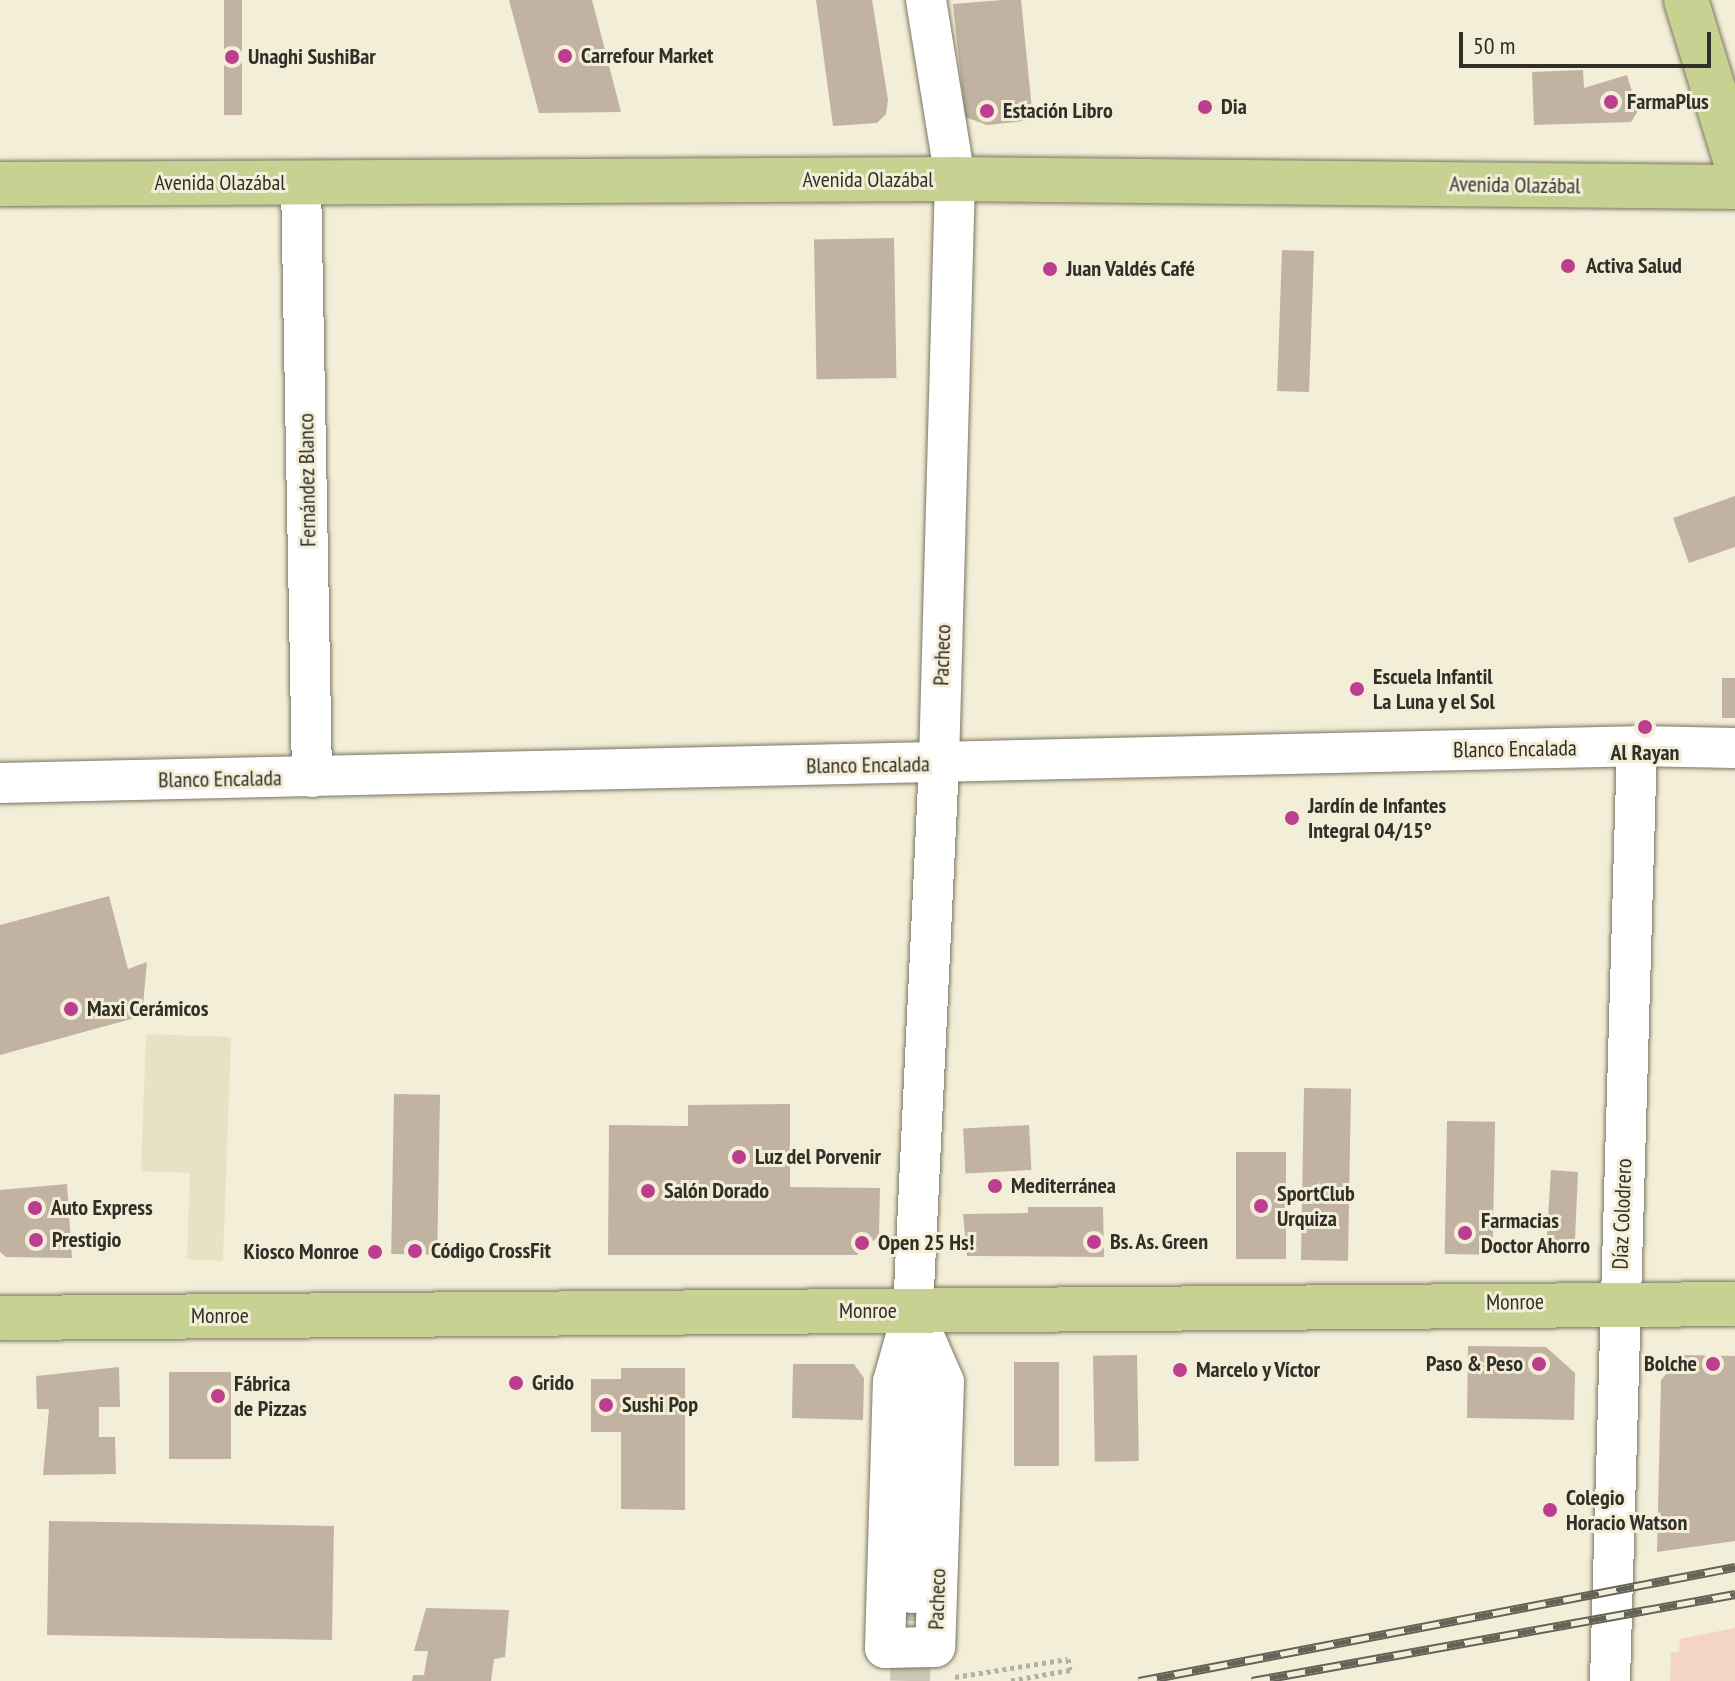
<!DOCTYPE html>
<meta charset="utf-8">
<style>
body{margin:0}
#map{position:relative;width:1735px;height:1681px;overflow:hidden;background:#f3eed8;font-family:"PT Sans Narrow",sans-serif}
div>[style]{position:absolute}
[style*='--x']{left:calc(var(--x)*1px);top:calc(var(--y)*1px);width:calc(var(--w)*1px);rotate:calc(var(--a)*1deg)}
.built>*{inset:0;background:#e8e1c4}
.green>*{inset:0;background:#f4d4c2}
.building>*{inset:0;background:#c1b2a1;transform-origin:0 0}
.minor-tunnel>*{height:40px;margin-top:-20px;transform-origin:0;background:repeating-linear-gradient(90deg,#ccc8b5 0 40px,transparent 0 60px)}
.path>*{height:5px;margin-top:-2.5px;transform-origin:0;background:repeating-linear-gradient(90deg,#b5b1a0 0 4px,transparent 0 8px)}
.roads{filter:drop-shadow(0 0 2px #7a7561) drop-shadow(0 0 2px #7a7561)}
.minor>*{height:40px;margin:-20px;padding:0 20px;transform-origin:20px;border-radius:20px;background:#fff}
.major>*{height:44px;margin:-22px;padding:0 22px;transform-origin:22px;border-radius:22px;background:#c7d192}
.rail>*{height:9px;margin-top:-4.5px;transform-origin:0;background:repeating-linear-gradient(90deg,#f3eed8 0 18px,#656256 0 36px);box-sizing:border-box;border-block:2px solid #656256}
.dots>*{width:22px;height:22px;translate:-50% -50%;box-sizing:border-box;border:4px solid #f3eed8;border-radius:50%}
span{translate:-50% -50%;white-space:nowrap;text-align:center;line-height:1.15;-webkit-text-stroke:6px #f3eed8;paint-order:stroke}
.poi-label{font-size:22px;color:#312f27;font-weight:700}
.left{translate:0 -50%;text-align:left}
.right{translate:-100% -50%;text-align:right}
.street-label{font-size:22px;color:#312f27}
.scale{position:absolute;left:1459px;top:32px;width:252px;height:36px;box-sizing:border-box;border:4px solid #312f27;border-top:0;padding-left:10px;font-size:24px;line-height:28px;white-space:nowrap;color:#312f27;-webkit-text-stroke:6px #f3eed8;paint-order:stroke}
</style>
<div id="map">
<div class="built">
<div style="clip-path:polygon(146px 1034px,231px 1037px,223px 1261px,187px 1259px,190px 1173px,141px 1171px)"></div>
</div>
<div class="green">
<div style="clip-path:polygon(1735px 1628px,1735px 1681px,1670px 1681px,1671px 1652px,1679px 1652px,1680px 1639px)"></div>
</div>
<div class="building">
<div style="left:224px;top:0;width:18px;height:115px"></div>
<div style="clip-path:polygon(509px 0,592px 0,621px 112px,539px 113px)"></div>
<div style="clip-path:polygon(816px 0,872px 0,888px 100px,886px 114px,877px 123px,833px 126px)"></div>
<div style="clip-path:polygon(1002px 0,1021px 0,1033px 120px,987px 125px,965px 117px,953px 4px)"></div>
<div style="clip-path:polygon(1583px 70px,1584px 88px,1627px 75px,1638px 111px,1631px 122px,1534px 125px,1532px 72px)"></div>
<div style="left:894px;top:238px;width:140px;height:80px;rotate:89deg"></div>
<div style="left:1282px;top:250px;width:32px;height:141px;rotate:2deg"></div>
<div style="clip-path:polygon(1735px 496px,1735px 547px,1689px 563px,1673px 518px)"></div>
<div style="left:1735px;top:678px;width:40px;height:13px;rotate:90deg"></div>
<div style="clip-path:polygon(109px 896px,128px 969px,147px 962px,142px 1016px,0 1055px,0 925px)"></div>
<div style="left:1304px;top:1088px;width:47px;height:172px;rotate:1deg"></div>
<div style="left:394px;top:1094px;width:46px;height:160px;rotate:1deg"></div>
<div style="clip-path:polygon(790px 1104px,790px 1187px,880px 1188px,879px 1236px,857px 1255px,608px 1255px,609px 1125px,688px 1126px,688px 1105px)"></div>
<div style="left:1447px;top:1121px;width:48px;height:133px;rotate:1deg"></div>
<div style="left:1029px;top:1125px;width:45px;height:66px;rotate:87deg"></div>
<div style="left:1236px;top:1152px;width:50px;height:107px"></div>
<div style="clip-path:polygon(1551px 1170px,1578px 1172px,1575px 1239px,1565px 1251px,1546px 1250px)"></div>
<div style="clip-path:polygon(67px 1184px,72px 1258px,6px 1257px,0 1252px,0 1190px)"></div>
<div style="clip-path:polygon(1028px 1207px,1103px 1207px,1104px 1257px,967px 1256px,963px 1214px,1028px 1213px)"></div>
<div style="clip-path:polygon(1468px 1346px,1546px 1347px,1575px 1373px,1574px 1420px,1467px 1418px)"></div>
<div style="left:1137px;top:1355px;width:106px;height:44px;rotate:89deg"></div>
<div style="clip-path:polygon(1682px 1355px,1735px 1356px,1735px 1541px,1657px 1552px,1661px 1380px)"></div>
<div style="left:1014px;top:1362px;width:45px;height:104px"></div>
<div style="clip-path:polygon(793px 1364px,854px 1364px,864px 1378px,863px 1420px,792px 1418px)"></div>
<div style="clip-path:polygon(119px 1367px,120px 1407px,99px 1407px,99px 1437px,115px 1437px,116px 1474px,43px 1475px,49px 1409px,37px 1409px,36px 1376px)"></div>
<div style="clip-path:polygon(621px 1368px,685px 1368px,685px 1510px,621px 1509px,621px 1432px,591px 1432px,591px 1379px,621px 1379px)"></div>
<div style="left:231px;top:1372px;width:87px;height:62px;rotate:90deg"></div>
<div style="left:49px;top:1521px;width:285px;height:114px;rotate:1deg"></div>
<div style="clip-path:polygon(426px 1608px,509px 1610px,505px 1657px,494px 1659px,491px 1681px,412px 1681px,413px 1675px,424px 1675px,428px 1651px,414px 1651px)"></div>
</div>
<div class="minor-tunnel">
<div style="--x:910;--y:1681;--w:88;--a:-88.7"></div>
</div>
<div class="path">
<div style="--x:955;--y:1677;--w:114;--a:-9.1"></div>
<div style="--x:1068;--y:1659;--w:11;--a:80"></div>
<div style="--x:1070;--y:1670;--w:63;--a:169.9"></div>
</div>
<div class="roads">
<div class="minor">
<div style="--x:301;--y:182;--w:595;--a:88.94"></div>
<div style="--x:0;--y:783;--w:1637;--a:-1.29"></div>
<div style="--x:1637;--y:746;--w:98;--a:1.2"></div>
<div style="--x:913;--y:1311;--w:77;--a:66.4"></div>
<div style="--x:944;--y:1382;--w:265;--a:91.9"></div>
<div style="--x:935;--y:1647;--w:50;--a:178.9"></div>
<div style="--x:885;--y:1648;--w:266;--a:-88.3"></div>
<div style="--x:893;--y:1382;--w:74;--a:-74.3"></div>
<div style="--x:912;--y:1593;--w:214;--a:-88.4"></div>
<div style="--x:918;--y:1379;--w:68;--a:-94.2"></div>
<div style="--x:913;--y:1311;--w:549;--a:-87.28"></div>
<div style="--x:939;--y:763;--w:584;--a:-88.43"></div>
<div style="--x:955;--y:179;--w:181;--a:-99.2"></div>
<div style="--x:1610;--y:1681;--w:935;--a:-88.35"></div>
</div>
<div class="major">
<div style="--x:1686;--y:0;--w:166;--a:72.9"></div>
<div style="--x:0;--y:184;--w:955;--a:-0.3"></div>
<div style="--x:955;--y:179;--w:780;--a:0.59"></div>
<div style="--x:0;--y:1318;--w:1735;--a:-0.46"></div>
</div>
</div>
<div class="rail">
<div style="--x:1139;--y:1681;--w:607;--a:-10.83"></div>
<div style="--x:1252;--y:1681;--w:491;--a:-10.2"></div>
</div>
<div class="dots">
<div style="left:565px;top:56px;background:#bc3f8f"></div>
<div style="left:232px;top:57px;background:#bc3f8f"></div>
<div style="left:1611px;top:102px;background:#bc3f8f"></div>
<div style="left:1205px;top:107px;background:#bc3f8f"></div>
<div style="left:987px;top:111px;background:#bc3f8f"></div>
<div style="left:1568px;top:266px;background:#bc3f8f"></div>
<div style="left:1050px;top:269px;background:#bc3f8f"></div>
<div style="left:1357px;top:689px;background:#bc3f8f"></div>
<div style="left:1645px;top:727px;background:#bc3f8f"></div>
<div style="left:1292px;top:818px;background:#bc3f8f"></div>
<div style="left:71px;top:1009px;background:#bc3f8f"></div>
<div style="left:739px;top:1157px;background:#bc3f8f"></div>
<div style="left:995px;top:1186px;background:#bc3f8f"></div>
<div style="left:648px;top:1191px;background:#bc3f8f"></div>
<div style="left:1261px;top:1206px;background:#bc3f8f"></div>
<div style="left:35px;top:1208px;background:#bc3f8f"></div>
<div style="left:1465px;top:1233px;background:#bc3f8f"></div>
<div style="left:36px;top:1240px;background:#bc3f8f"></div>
<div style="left:1094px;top:1242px;background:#bc3f8f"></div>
<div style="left:862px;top:1243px;background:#bc3f8f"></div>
<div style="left:415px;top:1251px;background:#bc3f8f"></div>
<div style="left:375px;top:1252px;background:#bc3f8f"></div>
<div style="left:1539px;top:1364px;background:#bc3f8f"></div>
<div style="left:1713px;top:1364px;background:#bc3f8f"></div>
<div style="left:1180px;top:1370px;background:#bc3f8f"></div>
<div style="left:516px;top:1383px;background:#bc3f8f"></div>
<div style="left:218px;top:1396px;background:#bc3f8f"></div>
<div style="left:606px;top:1405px;background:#bc3f8f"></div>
<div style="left:1550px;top:1510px;background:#bc3f8f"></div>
</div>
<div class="poi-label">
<span class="left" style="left:581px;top:56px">Carrefour Market</span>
<span class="left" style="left:248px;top:57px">Unaghi SushiBar</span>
<span class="left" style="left:1627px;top:102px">FarmaPlus</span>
<span class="left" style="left:1221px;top:107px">Dia</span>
<span class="left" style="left:1003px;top:111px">Estación Libro</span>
<span class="left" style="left:1586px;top:266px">Activa Salud</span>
<span class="left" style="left:1066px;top:269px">Juan Valdés Café</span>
<span class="left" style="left:1373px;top:689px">Escuela Infantil<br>La Luna y el Sol</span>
<span style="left:1645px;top:753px">Al Rayan</span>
<span class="left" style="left:1308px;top:818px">Jardín de Infantes<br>Integral 04/15°</span>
<span class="left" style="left:87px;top:1009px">Maxi Cerámicos</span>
<span class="left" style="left:755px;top:1157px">Luz del Porvenir</span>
<span class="left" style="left:1011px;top:1186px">Mediterránea</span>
<span class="left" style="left:664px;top:1191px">Salón Dorado</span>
<span class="left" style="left:1277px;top:1206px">SportClub<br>Urquiza</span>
<span class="left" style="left:51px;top:1208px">Auto Express</span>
<span class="left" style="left:1481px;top:1233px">Farmacias<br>Doctor Ahorro</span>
<span class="left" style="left:52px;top:1240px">Prestigio</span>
<span class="left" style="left:1110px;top:1242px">Bs. As. Green</span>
<span class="left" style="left:878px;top:1243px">Open 25 Hs!</span>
<span class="left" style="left:431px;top:1251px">Código CrossFit</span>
<span class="right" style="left:359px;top:1252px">Kiosco Monroe</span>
<span class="right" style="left:1523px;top:1364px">Paso &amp; Peso</span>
<span class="right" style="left:1697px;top:1364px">Bolche</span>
<span class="left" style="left:1196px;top:1370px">Marcelo y Víctor</span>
<span class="left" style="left:234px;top:1396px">Fábrica<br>de Pizzas</span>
<span class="left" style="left:532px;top:1383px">Grido</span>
<span class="left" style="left:622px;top:1405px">Sushi Pop</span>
<span class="left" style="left:1566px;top:1510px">Colegio<br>Horacio Watson</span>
</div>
<div class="street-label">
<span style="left:868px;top:180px">Avenida Olazábal</span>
<span style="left:220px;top:183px">Avenida Olazábal</span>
<span style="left:1515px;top:185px;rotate:1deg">Avenida Olazábal</span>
<span style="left:307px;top:480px;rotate:-91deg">Fernández Blanco</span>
<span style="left:942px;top:655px;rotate:-88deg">Pacheco</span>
<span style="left:1515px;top:749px;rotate:-1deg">Blanco Encalada</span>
<span style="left:868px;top:765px;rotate:-1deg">Blanco Encalada</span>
<span style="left:220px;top:779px;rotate:-1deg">Blanco Encalada</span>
<span style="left:1622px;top:1214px;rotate:-88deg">Díaz Colodrero</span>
<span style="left:1515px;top:1302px;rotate:-1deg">Monroe</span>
<span style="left:868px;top:1311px">Monroe</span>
<span style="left:220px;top:1316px">Monroe</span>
<span style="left:937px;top:1599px;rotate:-88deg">Pacheco</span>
</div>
<div class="scale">50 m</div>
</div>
